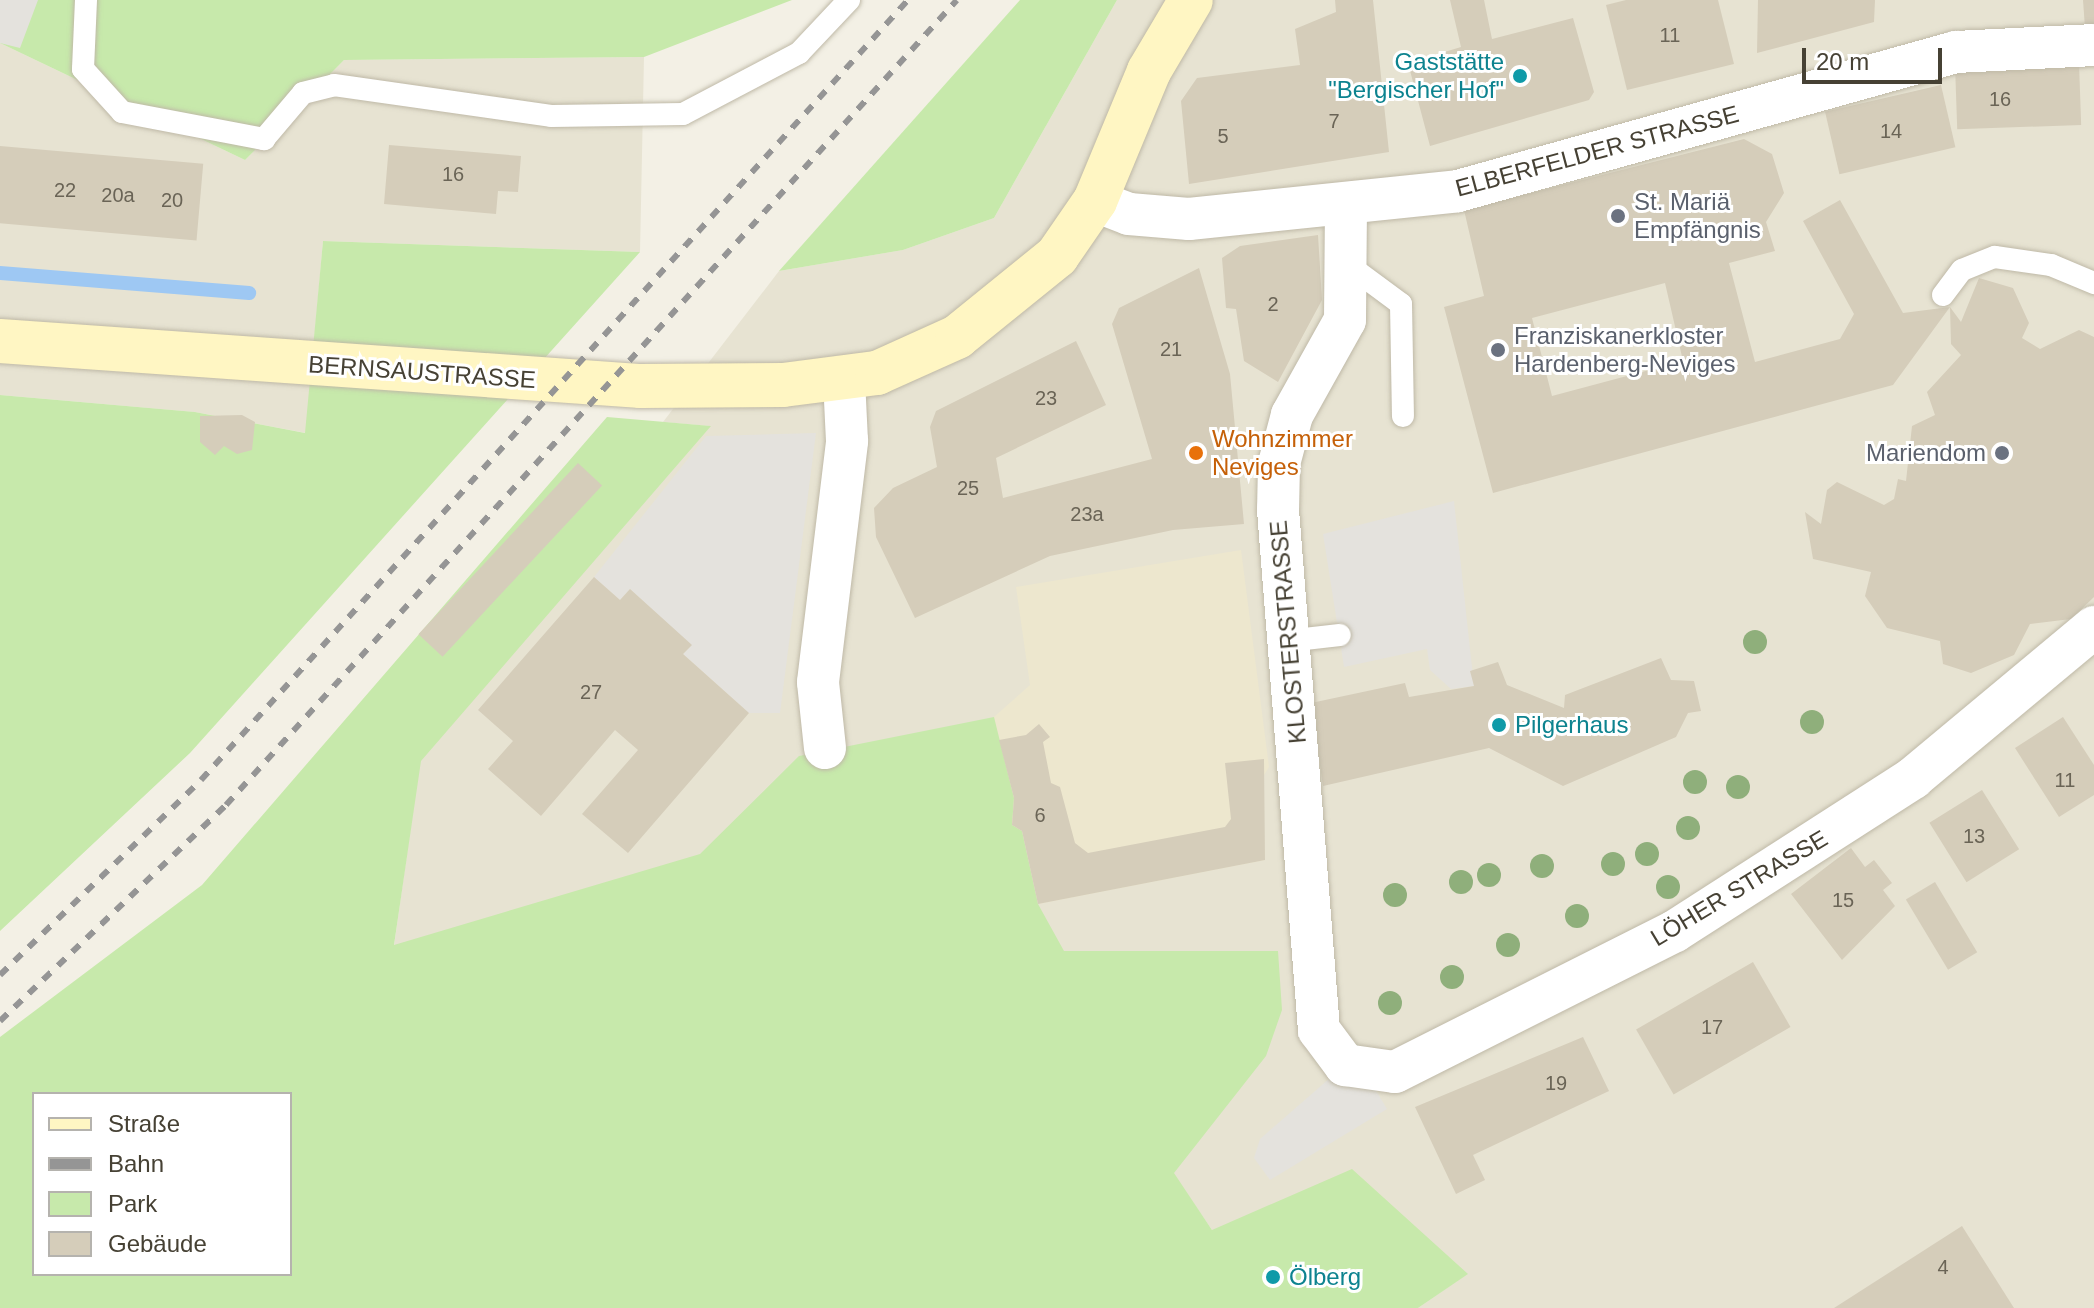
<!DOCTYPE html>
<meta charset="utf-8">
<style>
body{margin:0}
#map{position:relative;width:2094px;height:1308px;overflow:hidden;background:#f3f0e5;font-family:Arial,sans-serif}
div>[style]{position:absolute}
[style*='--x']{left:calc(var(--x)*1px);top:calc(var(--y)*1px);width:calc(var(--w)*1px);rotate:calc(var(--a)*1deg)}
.residential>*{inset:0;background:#e7e3d2}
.education>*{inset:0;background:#ede7ce}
.green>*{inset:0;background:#c7e9ab}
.parking>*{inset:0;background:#e4e2dd}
.stream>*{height:14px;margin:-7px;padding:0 7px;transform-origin:7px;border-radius:7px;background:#9ec8f3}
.building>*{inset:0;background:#d5cdba;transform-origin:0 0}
.roads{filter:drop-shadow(0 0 2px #bfb9a7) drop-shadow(0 0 2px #bfb9a7)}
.lane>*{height:22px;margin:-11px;padding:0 11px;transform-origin:11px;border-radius:11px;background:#fff}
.street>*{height:42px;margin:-21px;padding:0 21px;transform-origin:21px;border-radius:21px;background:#fff}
.secondary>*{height:44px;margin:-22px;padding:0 22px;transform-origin:22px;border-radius:22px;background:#fff6c3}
.rail>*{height:6px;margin-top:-3px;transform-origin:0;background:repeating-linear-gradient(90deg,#959595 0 10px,transparent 0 20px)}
.trees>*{width:24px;height:24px;margin:-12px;border-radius:50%;background:#8faf7b}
.dots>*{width:22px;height:22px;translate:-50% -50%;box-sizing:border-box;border:4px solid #fff;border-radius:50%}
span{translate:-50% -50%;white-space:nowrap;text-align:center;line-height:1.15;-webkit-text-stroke:6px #fff;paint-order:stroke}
.number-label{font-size:20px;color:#6a6456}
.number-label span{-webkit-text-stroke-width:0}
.culture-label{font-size:24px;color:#0d838f}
.right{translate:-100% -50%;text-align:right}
.left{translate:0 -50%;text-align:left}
.street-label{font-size:24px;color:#464134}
.worship-label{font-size:24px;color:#5b616d}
.food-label{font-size:24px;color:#c56008}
.legend{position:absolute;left:32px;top:1092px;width:260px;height:184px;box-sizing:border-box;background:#fff;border:2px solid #b5b3ae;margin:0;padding:10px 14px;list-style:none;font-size:24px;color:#464134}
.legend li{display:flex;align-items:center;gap:16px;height:40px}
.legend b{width:40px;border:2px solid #b5b3ae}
.scale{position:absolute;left:1802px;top:48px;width:140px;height:36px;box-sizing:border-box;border:4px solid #464134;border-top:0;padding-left:10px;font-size:24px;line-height:28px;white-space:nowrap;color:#464134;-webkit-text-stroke:6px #fff;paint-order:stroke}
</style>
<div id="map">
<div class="residential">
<div style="clip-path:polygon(1117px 0,2094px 0,2094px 1308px,1418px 1308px,1467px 1274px,1212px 1230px,1173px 1173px,1265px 1056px,394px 946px,420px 761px,710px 426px,663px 422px,779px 271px,903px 250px,994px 218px)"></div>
<div style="clip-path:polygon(0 43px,245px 160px,344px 60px,644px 57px,640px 252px,323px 241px,306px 433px,195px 412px,0 395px)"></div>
</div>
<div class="education">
<div style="clip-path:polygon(1241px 550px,1269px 767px,1261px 780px,1265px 860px,1038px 904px,1022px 831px,1012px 825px,994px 717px,1030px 685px,1016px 587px)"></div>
</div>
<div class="green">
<div style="clip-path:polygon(0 0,792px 0,644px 57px,344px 60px,245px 160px,0 43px)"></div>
<div style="clip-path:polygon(1020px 0,1117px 0,994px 218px,903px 250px,779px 271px)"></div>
<div style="clip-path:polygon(323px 241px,640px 252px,190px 753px,0 931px,0 395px,195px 412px,305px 433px)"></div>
<div style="clip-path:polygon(evenodd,607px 417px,711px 426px,421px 761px,394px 945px,700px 854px,799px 756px,994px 717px,1014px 798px,1012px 825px,1022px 831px,1038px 904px,1064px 951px,1278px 951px,1282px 1010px,1266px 1056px,1174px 1173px,1212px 1230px,1352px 1169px,1468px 1274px,1418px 1308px,0 1308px,0 1037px,202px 885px,607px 417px,34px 1094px,290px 1094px,290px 1274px,34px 1274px,34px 1094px)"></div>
</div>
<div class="parking">
<div style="clip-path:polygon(0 0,38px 0,20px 48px,0 43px)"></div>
<div style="clip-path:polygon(816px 433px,780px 713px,749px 713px,683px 654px,691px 645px,630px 589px,620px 600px,594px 577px,706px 436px)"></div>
<div style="clip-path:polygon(1454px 501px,1474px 686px,1451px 689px,1430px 670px,1427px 649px,1344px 667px,1323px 534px)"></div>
<div style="clip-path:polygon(1345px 1065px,1365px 1072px,1387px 1109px,1270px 1180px,1254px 1158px,1260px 1139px)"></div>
</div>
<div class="stream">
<div style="--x:0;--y:273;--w:250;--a:4.6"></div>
</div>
<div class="building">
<div style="clip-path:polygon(1335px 0,1373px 0,1389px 152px,1189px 184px,1181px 101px,1197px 78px,1300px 65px,1295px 29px,1336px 12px)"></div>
<div style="clip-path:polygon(1450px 0,1484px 0,1492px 39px,1573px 18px,1594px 92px,1589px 100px,1430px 146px,1408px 63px,1461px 47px)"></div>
<div style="clip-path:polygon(1626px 0,1718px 0,1734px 64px,1627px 90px,1606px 5px)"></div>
<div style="clip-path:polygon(1758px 0,1875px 0,1874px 22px,1757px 53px)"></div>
<div style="clip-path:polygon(2083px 0,2094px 0,2094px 28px,2085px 28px)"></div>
<div style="left:2079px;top:63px;width:62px;height:124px;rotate:88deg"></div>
<div style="left:1941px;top:85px;width:64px;height:119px;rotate:77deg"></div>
<div style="clip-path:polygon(evenodd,1744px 139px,1772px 154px,1784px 193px,1766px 222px,1775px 251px,1729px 263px,1755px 362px,1840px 339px,1854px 314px,1803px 221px,1840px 200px,1903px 313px,1950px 307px,1893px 385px,1493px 493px,1444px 307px,1484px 296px,1464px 210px,1744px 139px,1665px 283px,1683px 361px,1552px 396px,1532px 318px,1665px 283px)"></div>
<div style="clip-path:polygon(389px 145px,521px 156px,518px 192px,498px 191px,496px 214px,384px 204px)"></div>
<div style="left:0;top:146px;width:204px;height:77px;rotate:5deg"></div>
<div style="clip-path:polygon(1318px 235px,1322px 300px,1278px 382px,1244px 361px,1236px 309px,1226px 308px,1222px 258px,1240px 246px)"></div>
<div style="clip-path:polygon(1199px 268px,1230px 374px,1244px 524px,1173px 530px,1050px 556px,915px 618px,876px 537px,874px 508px,893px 488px,937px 467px,930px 427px,936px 411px,1076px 341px,1106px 405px,996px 458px,1003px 498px,1152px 459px,1112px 324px,1119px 308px)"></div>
<div style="clip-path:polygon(1979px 278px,2013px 288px,2029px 323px,2022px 338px,2040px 349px,2079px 330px,2094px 337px,2094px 597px,2071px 619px,2030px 624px,2014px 655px,1971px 673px,1943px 664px,1940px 641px,1887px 628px,1865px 596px,1871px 572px,1813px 559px,1805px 512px,1821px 524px,1827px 490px,1837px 482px,1884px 505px,1894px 499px,1898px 479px,1906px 481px,1912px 426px,1935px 415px,1927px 392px,1961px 355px,1951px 344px,1950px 307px,1961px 322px)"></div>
<div style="clip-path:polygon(242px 415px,255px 422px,252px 450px,237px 454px,224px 446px,215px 455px,200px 442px,200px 416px)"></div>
<div style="left:578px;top:463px;width:33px;height:234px;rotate:43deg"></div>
<div style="clip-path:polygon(594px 577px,620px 600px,630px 589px,692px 645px,683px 654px,749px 713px,628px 853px,582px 814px,638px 750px,615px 730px,541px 816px,488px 769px,513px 741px,478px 710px)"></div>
<div style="clip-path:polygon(1661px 658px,1671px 680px,1694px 681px,1701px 711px,1688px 713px,1676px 737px,1563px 786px,1489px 748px,1323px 786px,1311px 703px,1405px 683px,1409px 697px,1474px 686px,1470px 671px,1498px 662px,1507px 685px,1564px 708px,1565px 695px)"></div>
<div style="clip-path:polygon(2063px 717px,2094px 765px,2094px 795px,2059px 817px,2015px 748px)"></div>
<div style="clip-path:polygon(1039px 724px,1050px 737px,1043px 742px,1051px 783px,1060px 787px,1075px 843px,1088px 853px,1225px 827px,1231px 819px,1225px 763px,1264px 759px,1265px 860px,1038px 904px,1022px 831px,1012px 825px,1014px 798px,999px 740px,1026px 735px)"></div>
<div style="left:1982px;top:790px;width:70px;height:62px;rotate:58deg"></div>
<div style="clip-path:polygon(1851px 848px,1865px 867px,1874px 860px,1892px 883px,1883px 890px,1895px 906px,1842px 960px,1791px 894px)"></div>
<div style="left:1935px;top:882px;width:82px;height:34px;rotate:59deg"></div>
<div style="left:1753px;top:962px;width:75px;height:135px;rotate:60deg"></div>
<div style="clip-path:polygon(1583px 1037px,1609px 1091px,1473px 1155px,1485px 1180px,1456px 1194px,1415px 1107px)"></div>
<div style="clip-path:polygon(1962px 1226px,2014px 1308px,1834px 1308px)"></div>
</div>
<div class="roads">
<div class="lane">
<div style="--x:86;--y:0;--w:69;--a:92.5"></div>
<div style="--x:83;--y:69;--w:58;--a:47.8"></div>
<div style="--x:122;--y:112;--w:145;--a:10.8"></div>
<div style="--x:264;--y:139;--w:60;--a:-49.7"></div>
<div style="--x:303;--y:93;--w:32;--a:-14"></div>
<div style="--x:334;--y:85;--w:219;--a:8.1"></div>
<div style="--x:551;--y:116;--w:132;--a:-0.9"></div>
<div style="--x:683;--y:114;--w:131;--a:-27.7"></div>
<div style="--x:799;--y:53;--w:73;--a:-46.7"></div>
<div style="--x:1347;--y:264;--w:67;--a:36.5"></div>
<div style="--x:1401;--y:304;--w:112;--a:89"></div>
<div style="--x:1943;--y:295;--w:31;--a:-53"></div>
<div style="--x:1962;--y:270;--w:35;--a:-22"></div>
<div style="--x:1995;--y:257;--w:57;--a:8.1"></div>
<div style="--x:2051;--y:265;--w:47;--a:22.7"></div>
<div style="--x:1287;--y:641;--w:53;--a:-6.5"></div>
</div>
<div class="street">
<div style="--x:1095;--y:201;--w:36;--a:21"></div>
<div style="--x:1129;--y:214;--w:60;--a:4.8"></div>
<div style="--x:1189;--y:219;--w:270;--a:-5.9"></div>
<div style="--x:1458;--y:191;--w:517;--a:-15.6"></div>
<div style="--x:1956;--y:52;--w:138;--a:-2.9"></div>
<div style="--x:1346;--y:205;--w:115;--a:90.5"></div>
<div style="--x:1345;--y:320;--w:109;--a:119.2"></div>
<div style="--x:1292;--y:415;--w:51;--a:104.9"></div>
<div style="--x:1279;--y:464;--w:46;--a:91.2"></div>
<div style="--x:1278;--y:510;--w:522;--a:85.49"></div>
<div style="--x:1319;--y:1030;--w:44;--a:53.4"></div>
<div style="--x:1345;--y:1065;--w:50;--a:8"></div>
<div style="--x:1395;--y:1072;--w:313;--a:-26.7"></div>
<div style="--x:1675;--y:931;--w:283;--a:-32.7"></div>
<div style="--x:1913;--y:778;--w:236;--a:-39.8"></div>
<div style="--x:825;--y:748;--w:66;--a:-96.1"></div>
<div style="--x:818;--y:682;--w:243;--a:-83.1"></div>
<div style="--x:847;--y:441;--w:61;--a:-92.8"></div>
</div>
<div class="secondary">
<div style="--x:0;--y:341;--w:643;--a:4.02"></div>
<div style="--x:641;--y:386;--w:142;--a:-0.4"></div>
<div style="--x:783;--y:385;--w:95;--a:-7.3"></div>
<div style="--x:877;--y:373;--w:88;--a:-24.2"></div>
<div style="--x:957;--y:337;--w:129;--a:-39"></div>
<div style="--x:1057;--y:256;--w:67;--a:-55.4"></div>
<div style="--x:1095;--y:201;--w:141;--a:-67.4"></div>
<div style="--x:1149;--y:71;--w:82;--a:-59.4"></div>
</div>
</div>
<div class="rail">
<div style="--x:0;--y:975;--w:280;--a:-44.1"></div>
<div style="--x:201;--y:780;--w:1053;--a:-47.81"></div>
<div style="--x:0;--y:1021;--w:313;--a:-43.7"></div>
<div style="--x:226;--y:805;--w:1087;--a:-47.76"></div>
</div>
<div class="trees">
<div style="left:1755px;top:642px"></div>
<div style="left:1812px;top:722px"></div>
<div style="left:1695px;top:782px"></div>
<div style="left:1738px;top:787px"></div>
<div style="left:1688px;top:828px"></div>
<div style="left:1647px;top:854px"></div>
<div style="left:1613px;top:864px"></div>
<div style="left:1542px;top:866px"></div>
<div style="left:1489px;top:875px"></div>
<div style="left:1461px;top:882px"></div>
<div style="left:1668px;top:887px"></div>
<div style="left:1395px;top:895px"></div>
<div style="left:1577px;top:916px"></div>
<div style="left:1508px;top:945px"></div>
<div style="left:1452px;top:977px"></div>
<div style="left:1390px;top:1003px"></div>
</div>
<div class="dots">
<div style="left:1520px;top:76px;background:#0f9aa8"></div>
<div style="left:1618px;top:216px;background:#6b7280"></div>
<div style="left:1498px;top:350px;background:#6b7280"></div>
<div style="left:1196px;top:453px;background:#e8710a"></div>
<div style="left:2002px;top:453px;background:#6b7280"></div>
<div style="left:1499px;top:725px;background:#0f9aa8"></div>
<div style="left:1273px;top:1277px;background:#0f9aa8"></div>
</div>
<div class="number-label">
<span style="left:1670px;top:35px">11</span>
<span style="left:2000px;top:99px">16</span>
<span style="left:1334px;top:121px">7</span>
<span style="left:1891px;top:131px">14</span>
<span style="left:1223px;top:136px">5</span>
<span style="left:453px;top:174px">16</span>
<span style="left:65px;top:190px">22</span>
<span style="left:118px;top:195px">20a</span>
<span style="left:172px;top:200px">20</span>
<span style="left:1273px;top:304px">2</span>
<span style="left:1171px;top:349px">21</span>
<span style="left:1046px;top:398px">23</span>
<span style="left:968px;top:488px">25</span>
<span style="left:1087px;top:514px">23a</span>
<span style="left:591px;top:692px">27</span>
<span style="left:2065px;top:780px">11</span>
<span style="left:1040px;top:815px">6</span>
<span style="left:1974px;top:836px">13</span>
<span style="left:1843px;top:900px">15</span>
<span style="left:1712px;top:1027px">17</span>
<span style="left:1556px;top:1083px">19</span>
<span style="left:1943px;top:1267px">4</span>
</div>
<div class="culture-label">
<span class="right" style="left:1504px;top:76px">Gaststätte<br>"Bergischer Hof"</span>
<span class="left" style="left:1515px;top:725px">Pilgerhaus</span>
<span class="left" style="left:1289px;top:1277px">Ölberg</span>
</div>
<div class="street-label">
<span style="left:1597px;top:151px;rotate:-15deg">ELBERFELDER STRASSE</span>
<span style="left:422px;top:372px;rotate:4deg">BERNSAUSTRASSE</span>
<span style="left:1288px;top:632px;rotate:-95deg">KLOSTERSTRASSE</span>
<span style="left:1739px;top:888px;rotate:-31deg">LÖHER STRASSE</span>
</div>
<div class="worship-label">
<span class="left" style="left:1634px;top:216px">St. Mariä<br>Empfängnis</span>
<span class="left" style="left:1514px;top:350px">Franziskanerkloster<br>Hardenberg-Neviges</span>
<span class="right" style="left:1986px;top:453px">Mariendom</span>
</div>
<div class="food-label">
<span class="left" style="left:1212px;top:453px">Wohnzimmer<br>Neviges</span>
</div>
<ul class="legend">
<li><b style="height:10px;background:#fff6c3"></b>Straße</li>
<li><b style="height:10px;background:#959595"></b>Bahn</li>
<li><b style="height:22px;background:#c7e9ab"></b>Park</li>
<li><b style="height:22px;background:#d5cdba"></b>Gebäude</li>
</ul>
<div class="scale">20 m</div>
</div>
